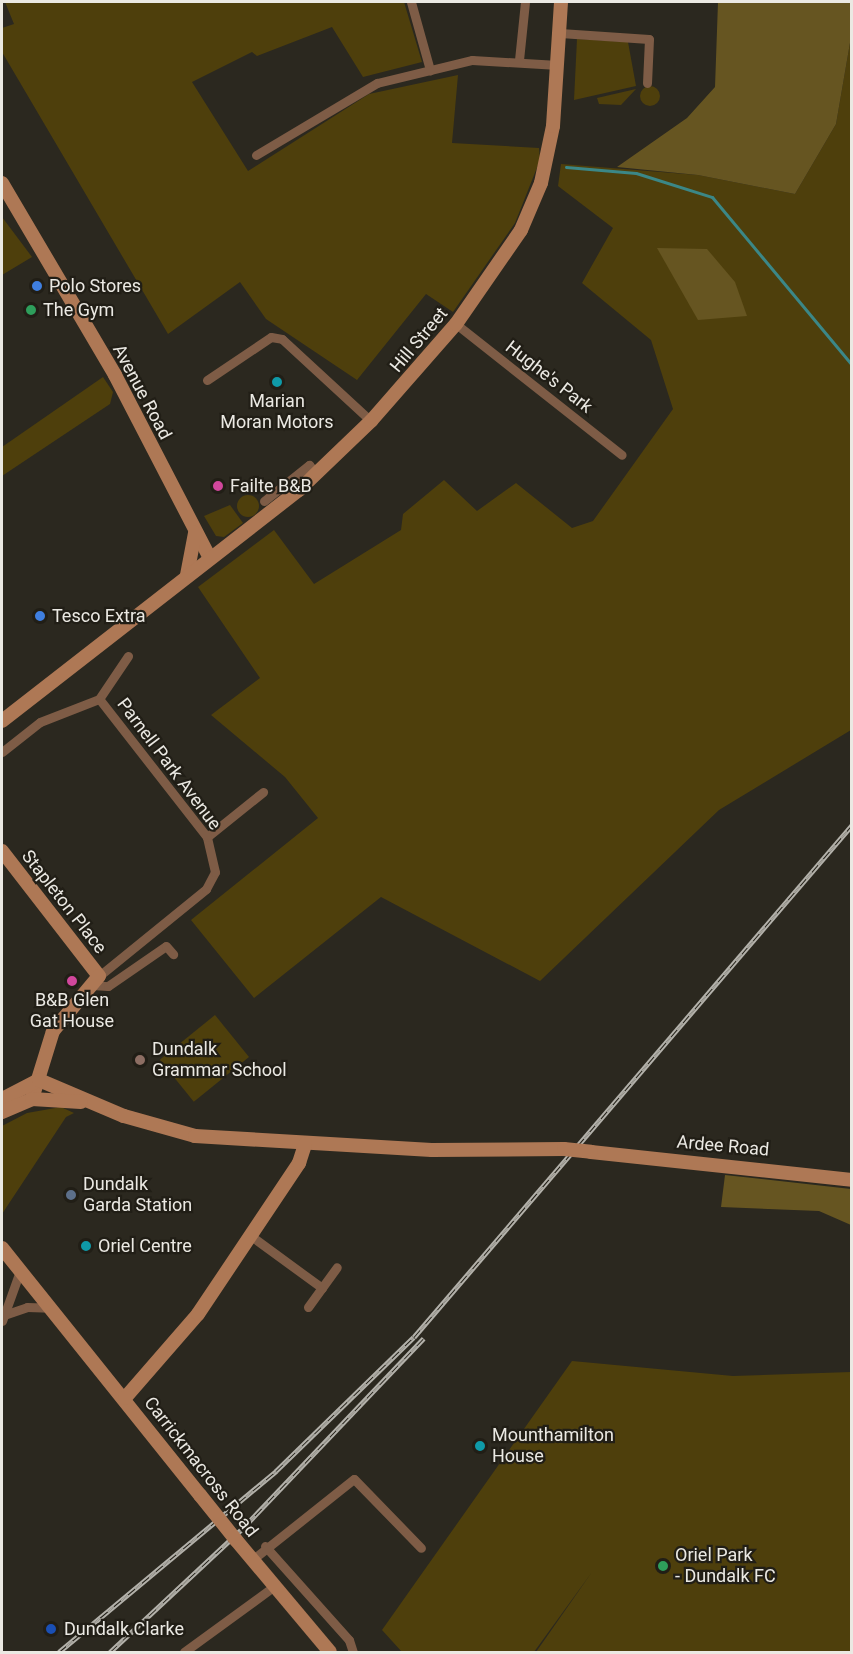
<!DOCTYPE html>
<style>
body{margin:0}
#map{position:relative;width:853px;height:1654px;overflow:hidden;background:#2b281f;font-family:Roboto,sans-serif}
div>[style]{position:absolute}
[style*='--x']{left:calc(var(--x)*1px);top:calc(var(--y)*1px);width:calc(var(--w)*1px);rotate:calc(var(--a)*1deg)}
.green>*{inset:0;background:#4e3f0c;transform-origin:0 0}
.round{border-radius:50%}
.forest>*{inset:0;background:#665521}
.stream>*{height:3px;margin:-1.5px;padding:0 1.5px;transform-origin:1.5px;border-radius:1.5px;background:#3b8787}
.street>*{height:9px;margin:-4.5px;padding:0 4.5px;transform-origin:4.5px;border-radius:4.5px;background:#7e5c46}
.secondary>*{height:14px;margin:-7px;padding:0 7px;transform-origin:7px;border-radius:7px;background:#ae7855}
.rail>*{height:5px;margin-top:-2.5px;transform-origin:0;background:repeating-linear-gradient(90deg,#211e16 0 9px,#b3b1aa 0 18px);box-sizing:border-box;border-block:2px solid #b3b1aa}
.secondary-bridge>*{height:14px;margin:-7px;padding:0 7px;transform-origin:7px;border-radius:7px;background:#ae7855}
.dots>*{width:16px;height:16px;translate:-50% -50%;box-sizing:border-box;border:3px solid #211e16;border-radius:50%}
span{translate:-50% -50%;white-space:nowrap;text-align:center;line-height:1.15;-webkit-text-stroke:4.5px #211e16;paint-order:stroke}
.poi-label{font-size:18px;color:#ebe9e3}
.left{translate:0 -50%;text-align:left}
.street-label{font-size:18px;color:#ebe9e3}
.frame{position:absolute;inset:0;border:3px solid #ebe9e3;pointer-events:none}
</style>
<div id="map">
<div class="green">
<div style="clip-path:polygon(5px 2px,404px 2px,422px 62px,363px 77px,332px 27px,257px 56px,252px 52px,192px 82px,248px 171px,369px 94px,458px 75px,452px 143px,539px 148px,540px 160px,515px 223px,453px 312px,426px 294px,357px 380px,266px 319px,240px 282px,168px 334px,2px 52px,2px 28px,14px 24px)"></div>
<div style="clip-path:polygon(851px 37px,851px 730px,719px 810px,540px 981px,381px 897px,254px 998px,191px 920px,318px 818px,285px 777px,211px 715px,260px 678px,198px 587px,274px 530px,314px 584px,401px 530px,403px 514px,444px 480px,477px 511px,516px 483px,572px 528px,593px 521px,673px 409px,651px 340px,582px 283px,613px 228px,558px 186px,561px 164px,698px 175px,795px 194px,836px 124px)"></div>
<div style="clip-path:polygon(577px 39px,628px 42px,636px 86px,574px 100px)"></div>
<div class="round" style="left:640px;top:86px;width:20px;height:20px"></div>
<div style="clip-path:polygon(636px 89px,621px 105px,599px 104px,597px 98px)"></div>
<div style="clip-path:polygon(2px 217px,32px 257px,2px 275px)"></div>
<div style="clip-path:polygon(103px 377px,113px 392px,110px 404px,2px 476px,2px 447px)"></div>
<div class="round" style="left:237px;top:495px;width:22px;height:22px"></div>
<div style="clip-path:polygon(230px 505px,243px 523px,224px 537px,216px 536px,204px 516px)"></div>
<div style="left:215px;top:1015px;width:54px;height:71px;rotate:51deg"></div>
<div style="clip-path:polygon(61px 1107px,74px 1113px,66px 1117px,2px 1214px,2px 1126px,27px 1113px)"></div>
<div style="clip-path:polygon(572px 1361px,733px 1376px,851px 1372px,851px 1652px,536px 1652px,592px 1572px,534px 1652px,402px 1652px,382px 1630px)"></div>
</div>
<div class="forest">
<div style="clip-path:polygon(718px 2px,851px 2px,851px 37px,836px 124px,795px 194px,698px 175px,617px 167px,687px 118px,715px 87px)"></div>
<div style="clip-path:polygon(657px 248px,707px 249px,735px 282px,747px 316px,698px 320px)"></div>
<div style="clip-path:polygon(725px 1175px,851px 1189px,851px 1225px,819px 1211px,721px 1207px)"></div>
</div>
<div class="stream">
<div style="--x:566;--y:167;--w:70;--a:4.9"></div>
<div style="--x:636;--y:173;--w:80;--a:17.5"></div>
<div style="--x:712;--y:197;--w:219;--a:50.2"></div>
</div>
<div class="street">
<div style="--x:411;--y:2;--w:71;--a:74.4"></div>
<div style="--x:560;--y:33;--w:89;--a:3.9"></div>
<div style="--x:649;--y:39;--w:44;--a:92.6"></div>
<div style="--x:519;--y:60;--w:58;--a:-84.1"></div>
<div style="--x:256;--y:155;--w:141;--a:-30.8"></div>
<div style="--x:377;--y:83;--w:98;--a:-13.6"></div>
<div style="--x:472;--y:60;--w:86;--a:3.3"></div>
<div style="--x:456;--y:324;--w:211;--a:38.3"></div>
<div style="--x:207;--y:380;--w:77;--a:-33.9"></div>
<div style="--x:271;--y:337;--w:11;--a:10"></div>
<div style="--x:282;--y:339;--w:121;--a:42.7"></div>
<div style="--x:264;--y:501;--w:58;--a:-38.7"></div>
<div style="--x:309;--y:465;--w:12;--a:48"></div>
<div style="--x:2;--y:752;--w:48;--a:-38.3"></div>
<div style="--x:40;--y:722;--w:63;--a:-21.3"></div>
<div style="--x:99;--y:699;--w:52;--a:-56"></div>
<div style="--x:207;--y:837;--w:72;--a:-38.8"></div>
<div style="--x:99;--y:976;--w:138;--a:-39.1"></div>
<div style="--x:206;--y:889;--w:19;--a:-62"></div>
<div style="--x:215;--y:872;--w:36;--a:-103"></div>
<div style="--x:207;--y:837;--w:175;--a:-128"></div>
<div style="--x:92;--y:985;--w:16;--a:4"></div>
<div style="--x:108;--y:986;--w:70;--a:-34.6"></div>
<div style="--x:166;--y:946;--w:11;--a:49"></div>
<div style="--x:251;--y:1236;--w:88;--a:36.2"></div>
<div style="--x:308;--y:1307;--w:49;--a:-54.1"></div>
<div style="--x:4;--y:1315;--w:24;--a:-19"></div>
<div style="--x:27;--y:1307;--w:23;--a:2"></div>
<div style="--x:2;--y:1321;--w:53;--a:-70.2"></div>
<div style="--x:265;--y:1546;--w:126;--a:48.2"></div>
<div style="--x:349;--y:1640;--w:13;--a:72"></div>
<div style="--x:252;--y:1560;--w:130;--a:-38.5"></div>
<div style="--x:354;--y:1479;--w:96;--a:45.8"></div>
<div style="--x:184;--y:1652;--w:110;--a:-36.1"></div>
</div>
<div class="secondary">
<div style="--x:2;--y:183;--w:223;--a:59.5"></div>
<div style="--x:115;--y:375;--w:206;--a:62.6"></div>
<div style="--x:187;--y:575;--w:43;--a:-79.2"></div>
<div style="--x:2;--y:721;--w:376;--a:-37.9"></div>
<div style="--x:299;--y:490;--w:100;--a:-43.8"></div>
<div style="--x:371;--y:421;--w:129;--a:-48.8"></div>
<div style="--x:456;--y:324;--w:114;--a:-55.3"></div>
<div style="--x:521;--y:230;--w:51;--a:-66.9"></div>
<div style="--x:541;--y:183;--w:58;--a:-78.1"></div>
<div style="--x:553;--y:126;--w:124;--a:-86.3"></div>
<div style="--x:2;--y:851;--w:158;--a:52.2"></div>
<div style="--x:99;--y:976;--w:72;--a:129.9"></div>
<div style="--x:53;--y:1031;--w:71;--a:107.2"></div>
<div style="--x:2;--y:1099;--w:42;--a:-27.2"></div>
<div style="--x:39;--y:1080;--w:92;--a:23"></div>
<div style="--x:124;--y:1116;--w:74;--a:15.7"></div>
<div style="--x:195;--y:1136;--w:237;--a:3.4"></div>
<div style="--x:432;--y:1150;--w:132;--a:-0.4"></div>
<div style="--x:2;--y:1112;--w:33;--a:-23"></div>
<div style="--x:32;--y:1099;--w:49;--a:3.5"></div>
<div style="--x:591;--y:1152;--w:262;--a:6.1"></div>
<div style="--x:2;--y:1248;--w:317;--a:51.3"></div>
<div style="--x:125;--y:1398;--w:111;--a:-49"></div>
<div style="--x:198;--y:1314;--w:182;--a:-56.2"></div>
<div style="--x:299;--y:1163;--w:20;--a:-72"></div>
<div style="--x:236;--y:1540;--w:146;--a:50"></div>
</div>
<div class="rail">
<div style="--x:59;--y:1652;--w:283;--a:-39.8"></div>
<div style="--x:276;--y:1471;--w:192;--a:-44.2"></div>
<div style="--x:414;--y:1337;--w:674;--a:-49.45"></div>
<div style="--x:110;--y:1652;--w:182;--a:-43"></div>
<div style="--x:243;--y:1528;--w:262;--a:-46.4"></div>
</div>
<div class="secondary-bridge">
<div style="--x:564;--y:1149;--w:27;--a:6"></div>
<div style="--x:200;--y:1495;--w:58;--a:51.3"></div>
</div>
<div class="dots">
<div style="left:37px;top:286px;background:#3f7fe0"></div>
<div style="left:31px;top:310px;background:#2e9e5b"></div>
<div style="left:277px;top:382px;background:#0f9aa8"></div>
<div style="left:218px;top:486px;background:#d1479c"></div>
<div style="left:40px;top:616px;background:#3f7fe0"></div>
<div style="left:72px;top:981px;background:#d1479c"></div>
<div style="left:140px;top:1060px;background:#8d6e63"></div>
<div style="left:71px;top:1195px;background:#5c6f8a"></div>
<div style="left:86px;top:1246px;background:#0f9aa8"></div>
<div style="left:480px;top:1446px;background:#0f9aa8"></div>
<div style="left:663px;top:1566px;background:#2e9e5b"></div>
<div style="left:51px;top:1629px;background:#1a4fb4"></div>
</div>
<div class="poi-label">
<span class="left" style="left:49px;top:286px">Polo Stores</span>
<span class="left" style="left:43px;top:310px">The Gym</span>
<span style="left:277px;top:412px">Marian<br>Moran Motors</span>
<span class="left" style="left:230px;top:486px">Failte B&amp;B</span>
<span class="left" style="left:52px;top:616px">Tesco Extra</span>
<span style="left:72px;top:1011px">B&amp;B Glen<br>Gat House</span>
<span class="left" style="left:152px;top:1060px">Dundalk<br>Grammar School</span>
<span class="left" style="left:83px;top:1195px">Dundalk<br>Garda Station</span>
<span class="left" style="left:98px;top:1246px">Oriel Centre</span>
<span class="left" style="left:492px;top:1446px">Mounthamilton<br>House</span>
<span class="left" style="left:675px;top:1566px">Oriel Park<br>- Dundalk FC</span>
<span class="left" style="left:64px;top:1629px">Dundalk Clarke</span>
</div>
<div class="street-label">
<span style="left:419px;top:340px;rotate:-50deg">Hill Street</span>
<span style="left:549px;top:377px;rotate:38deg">Hughe's Park</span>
<span style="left:142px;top:392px;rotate:62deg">Avenue Road</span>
<span style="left:169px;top:764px;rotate:53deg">Parnell Park Avenue</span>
<span style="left:64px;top:902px;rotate:52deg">Stapleton Place</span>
<span style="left:723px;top:1146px;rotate:5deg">Ardee Road</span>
<span style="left:201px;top:1467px;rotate:52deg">Carrickmacross Road</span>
</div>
<div class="frame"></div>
</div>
